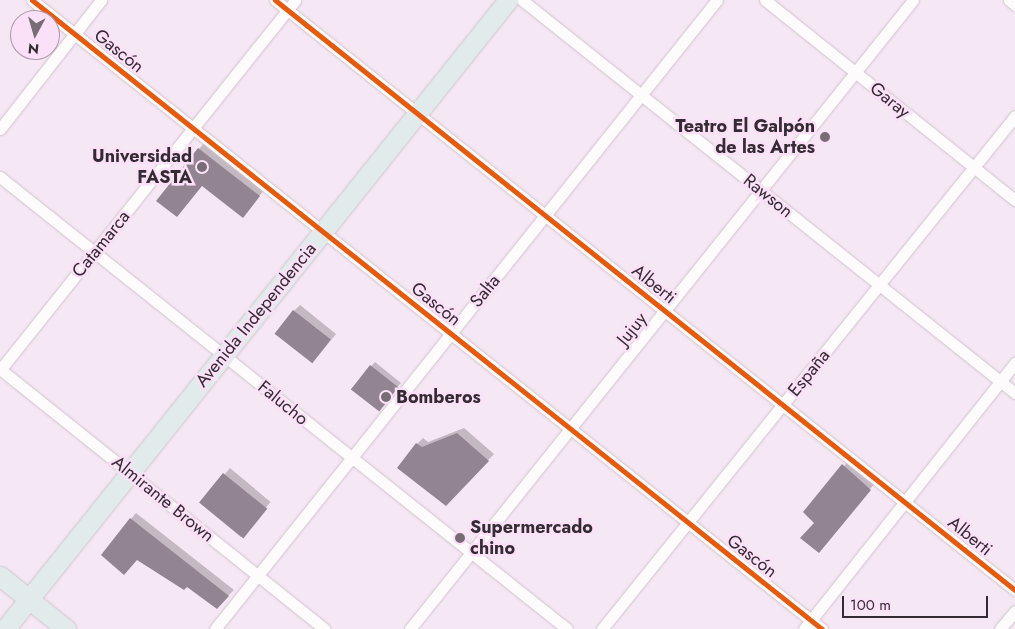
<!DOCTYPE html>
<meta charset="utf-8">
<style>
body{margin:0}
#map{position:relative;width:1015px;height:629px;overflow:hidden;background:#f5e7f3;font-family:Jost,sans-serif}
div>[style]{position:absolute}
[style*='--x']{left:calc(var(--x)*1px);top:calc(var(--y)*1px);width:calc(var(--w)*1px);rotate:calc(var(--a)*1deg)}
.shadow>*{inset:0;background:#0003;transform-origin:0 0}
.building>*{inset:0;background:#938491;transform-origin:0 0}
.roads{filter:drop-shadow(0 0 1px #cfc4ce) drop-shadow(0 0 1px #cfc4ce)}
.street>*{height:11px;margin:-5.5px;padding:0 5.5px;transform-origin:5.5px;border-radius:5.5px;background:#fefbfd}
.primary>*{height:19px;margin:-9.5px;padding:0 9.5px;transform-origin:9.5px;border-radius:9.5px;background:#e1ebec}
.cycleway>*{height:5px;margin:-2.5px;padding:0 2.5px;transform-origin:2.5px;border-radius:2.5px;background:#e8590c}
.dots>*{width:14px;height:14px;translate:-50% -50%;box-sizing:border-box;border:2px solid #fbe1f7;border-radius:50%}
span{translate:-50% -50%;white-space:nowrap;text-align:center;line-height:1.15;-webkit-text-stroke:5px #fbe1f7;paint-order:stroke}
.street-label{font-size:18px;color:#352b34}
.poi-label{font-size:18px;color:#352b34;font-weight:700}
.right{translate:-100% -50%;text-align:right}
.left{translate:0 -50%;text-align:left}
.north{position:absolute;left:10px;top:10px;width:50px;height:50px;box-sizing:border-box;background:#fbe1f7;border:1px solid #ac98a9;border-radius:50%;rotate:186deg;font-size:14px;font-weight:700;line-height:20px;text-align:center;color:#352b34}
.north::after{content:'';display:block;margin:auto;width:18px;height:22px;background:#786d77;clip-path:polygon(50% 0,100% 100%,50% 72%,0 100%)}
.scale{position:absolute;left:842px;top:596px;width:146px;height:22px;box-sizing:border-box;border:2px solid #352b34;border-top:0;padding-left:6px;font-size:15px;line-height:18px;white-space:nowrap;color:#352b34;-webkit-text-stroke:4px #fbe1f7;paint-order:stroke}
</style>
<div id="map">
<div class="shadow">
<div style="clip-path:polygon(204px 143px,264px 190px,248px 210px,199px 149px)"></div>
<div style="clip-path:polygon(300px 305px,336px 334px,318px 356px,294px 311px)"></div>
<div style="clip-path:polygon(375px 362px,401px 383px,382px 404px,351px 389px)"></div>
<div style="clip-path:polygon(464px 428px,494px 454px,446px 504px,417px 444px,423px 438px,428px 442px)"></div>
<div style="clip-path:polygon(848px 459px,875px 483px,824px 546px,816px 523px)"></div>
<div style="left:230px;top:468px;width:53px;height:46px;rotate:40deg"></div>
<div style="clip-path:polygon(136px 513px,234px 590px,217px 607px,131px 519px)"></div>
</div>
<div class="building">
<div style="clip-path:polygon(198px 148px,260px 196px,243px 218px,202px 186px,177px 217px,156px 201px)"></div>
<div style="left:293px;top:310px;width:48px;height:30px;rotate:38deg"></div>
<div style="left:370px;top:365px;width:36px;height:31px;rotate:38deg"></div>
<div style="clip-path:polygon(457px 433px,489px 461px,446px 506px,397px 468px,416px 443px,422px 447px)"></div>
<div style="clip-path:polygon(842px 464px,871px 490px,819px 553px,800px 538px,814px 523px,803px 512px)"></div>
<div style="left:223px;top:473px;width:57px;height:38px;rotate:39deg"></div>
<div style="clip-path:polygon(130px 518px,229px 596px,217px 609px,187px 587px,184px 590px,137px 560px,124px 575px,101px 555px)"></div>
</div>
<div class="roads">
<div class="street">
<div style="--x:32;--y:0;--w:1010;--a:38.53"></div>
<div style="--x:275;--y:0;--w:946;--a:38.57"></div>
<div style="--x:522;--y:0;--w:630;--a:38.56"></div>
<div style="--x:765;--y:0;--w:320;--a:38.7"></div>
<div style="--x:1009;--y:0;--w:8;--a:40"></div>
<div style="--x:0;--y:129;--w:164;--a:-51.9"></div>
<div style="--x:0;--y:177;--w:725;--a:38.56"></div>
<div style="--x:0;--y:369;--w:416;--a:38.7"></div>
<div style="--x:0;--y:370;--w:473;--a:-51.4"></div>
<div style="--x:215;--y:629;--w:805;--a:-51.41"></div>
<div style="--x:410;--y:629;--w:805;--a:-51.35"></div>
<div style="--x:602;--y:629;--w:659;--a:-51.16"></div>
<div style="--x:804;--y:629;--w:340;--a:-51.6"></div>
<div style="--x:1000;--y:629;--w:23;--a:-50"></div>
</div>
<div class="primary">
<div style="--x:0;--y:576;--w:85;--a:38.8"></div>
<div style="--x:5;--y:629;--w:805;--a:-51.35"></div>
</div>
</div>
<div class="cycleway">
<div style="--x:32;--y:0;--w:1010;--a:38.53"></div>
<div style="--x:275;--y:0;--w:946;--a:38.57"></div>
</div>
<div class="dots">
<div style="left:825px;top:137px;background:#786d77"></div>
<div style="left:202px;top:167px;background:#786d77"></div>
<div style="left:386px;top:397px;background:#786d77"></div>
<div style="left:460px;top:538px;background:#786d77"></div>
</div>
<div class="street-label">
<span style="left:119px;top:51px;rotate:39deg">Gascón</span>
<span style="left:890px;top:100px;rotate:39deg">Garay</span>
<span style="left:768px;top:196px;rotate:39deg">Rawson</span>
<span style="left:101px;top:244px;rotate:-51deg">Catamarca</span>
<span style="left:654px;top:284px;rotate:39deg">Alberti</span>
<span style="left:485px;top:291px;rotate:-51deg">Salta</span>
<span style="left:436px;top:304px;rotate:39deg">Gascón</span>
<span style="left:256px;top:315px;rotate:-51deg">Avenida Independencia</span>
<span style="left:632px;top:329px;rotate:-51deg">Jujuy</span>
<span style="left:809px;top:373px;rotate:-51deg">España</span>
<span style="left:283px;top:403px;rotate:39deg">Falucho</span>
<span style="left:163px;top:499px;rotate:39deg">Almirante Brown</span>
<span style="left:970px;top:536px;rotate:39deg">Alberti</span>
<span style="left:752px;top:556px;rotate:38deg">Gascón</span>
</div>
<div class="poi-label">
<span class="right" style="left:815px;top:137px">Teatro El Galpón<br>de las Artes</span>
<span class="right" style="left:192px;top:167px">Universidad<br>FASTA</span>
<span class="left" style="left:396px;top:397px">Bomberos</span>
<span class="left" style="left:470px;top:538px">Supermercado<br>chino</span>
</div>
<div class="north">N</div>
<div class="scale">100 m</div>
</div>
